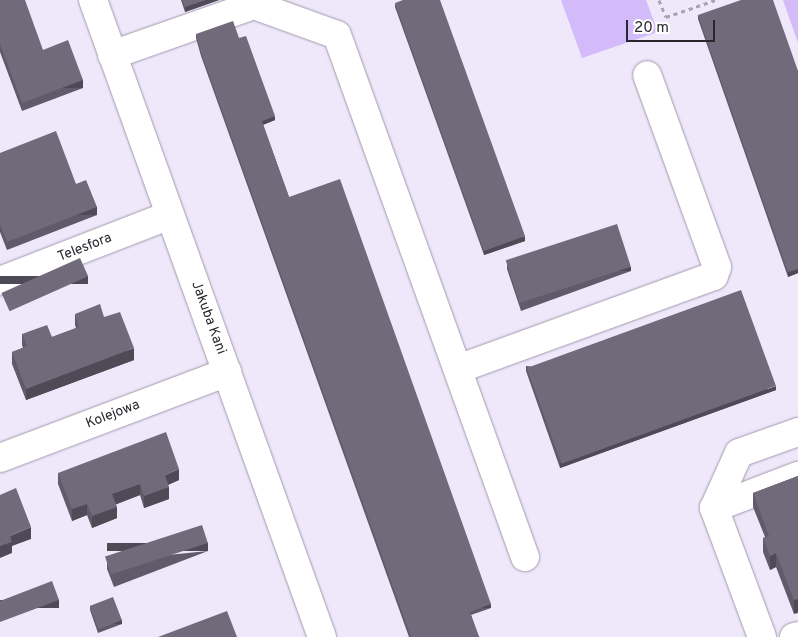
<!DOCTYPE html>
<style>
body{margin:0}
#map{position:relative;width:798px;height:637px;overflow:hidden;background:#efe8fb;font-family:Overpass,sans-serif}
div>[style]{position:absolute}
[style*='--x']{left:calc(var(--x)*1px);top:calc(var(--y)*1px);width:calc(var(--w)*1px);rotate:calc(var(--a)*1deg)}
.green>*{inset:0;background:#d3baf9}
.path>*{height:3px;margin-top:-1.5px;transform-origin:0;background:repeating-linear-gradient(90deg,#a8a3b2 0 4px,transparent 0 8px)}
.roads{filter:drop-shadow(0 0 1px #a099ab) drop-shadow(0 0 1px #a099ab)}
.minor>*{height:28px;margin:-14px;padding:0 14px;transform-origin:14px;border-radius:14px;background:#fff}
.wall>*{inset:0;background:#605b6a}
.shaded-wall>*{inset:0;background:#4e4a56;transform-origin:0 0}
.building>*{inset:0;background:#706a7b;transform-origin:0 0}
span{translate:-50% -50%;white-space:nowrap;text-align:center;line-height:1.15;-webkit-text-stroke:5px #fff;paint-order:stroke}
.street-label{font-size:14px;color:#2a282f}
.scale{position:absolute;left:626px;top:20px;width:89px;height:22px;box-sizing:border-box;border:2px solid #2a282f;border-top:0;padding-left:6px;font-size:15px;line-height:18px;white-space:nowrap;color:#2a282f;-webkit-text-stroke:4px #fff;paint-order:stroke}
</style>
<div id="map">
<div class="green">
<div style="clip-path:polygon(561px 0,646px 0,658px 32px,582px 58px)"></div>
<div style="clip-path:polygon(783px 0,798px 0,798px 43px)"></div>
</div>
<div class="path">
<div style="--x:659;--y:0;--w:18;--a:68"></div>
<div style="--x:666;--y:17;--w:52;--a:-19.1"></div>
</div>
<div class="roads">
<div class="minor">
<div style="--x:93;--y:0;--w:677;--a:70.23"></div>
<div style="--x:112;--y:55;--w:151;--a:-19.4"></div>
<div style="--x:254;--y:5;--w:88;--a:19.9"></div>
<div style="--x:337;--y:35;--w:555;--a:70.19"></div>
<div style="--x:0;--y:281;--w:182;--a:-21.2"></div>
<div style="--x:458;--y:369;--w:272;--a:-20"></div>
<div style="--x:714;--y:276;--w:9;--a:-72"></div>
<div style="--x:717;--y:267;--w:204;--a:-110"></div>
<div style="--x:0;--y:458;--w:243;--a:-20.7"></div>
<div style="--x:714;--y:508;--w:90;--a:-20.9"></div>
<div style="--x:762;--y:637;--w:138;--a:-110.4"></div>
<div style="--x:714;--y:508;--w:60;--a:-65.6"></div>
<div style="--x:739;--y:453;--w:63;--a:-19.6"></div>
<div style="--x:794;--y:637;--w:4;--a:-14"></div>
</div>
</div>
<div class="wall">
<div style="clip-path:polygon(0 0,43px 50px,83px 88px,22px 111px,0 52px)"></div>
<div style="clip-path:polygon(181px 0,219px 0,185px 12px)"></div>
<div style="clip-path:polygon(395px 3px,525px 241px,484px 255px,395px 7px)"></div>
<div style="clip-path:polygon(698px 15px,798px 71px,798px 273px,788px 277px,698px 19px)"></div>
<div style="clip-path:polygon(196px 34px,239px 38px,275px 120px,263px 125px,289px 197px,491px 608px,471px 615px,479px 637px,409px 637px,201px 56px,196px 38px)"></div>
<div style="clip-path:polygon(0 153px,76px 184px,97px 215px,7px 250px,0 232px)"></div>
<div style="clip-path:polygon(507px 264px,631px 271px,521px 311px,507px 269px)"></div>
<div style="clip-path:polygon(75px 314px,104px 317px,134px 360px,26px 400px,12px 364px,12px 352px,23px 348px,22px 345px,22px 334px,52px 337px,76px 328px,75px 325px)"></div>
<div style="clip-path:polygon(526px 366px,776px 390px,560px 468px,526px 371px)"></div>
<div style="clip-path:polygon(58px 473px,179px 480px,168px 485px,169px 499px,144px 508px,140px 495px,116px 504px,117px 518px,92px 528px,87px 515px,72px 521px,58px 484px)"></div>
<div style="clip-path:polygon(798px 476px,798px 613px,794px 614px,776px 567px,770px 570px,763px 552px,763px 538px,765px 537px,753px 507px,753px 493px)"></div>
<div style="clip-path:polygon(208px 551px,114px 587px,107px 569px,107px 561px)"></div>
<div style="clip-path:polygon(90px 606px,122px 624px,98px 633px,90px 610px)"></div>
</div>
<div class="shaded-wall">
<div style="clip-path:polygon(206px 0,219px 0,185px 12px,185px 7px)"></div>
<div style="left:83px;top:80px;width:8px;height:65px;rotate:90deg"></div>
<div style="clip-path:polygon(275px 116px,275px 120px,262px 125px,262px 121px)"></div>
<div style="left:97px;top:207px;width:8px;height:97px;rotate:90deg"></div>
<div style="clip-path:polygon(525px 236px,525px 241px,484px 255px,484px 251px)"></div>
<div style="left:631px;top:267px;width:4px;height:117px;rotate:90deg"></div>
<div style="clip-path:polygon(798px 269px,798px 273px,788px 277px,788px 272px)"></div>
<div style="left:88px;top:276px;width:8px;height:94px;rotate:90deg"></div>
<div style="clip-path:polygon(134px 348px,134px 360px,26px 400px,26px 389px)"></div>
<div style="clip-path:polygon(776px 386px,776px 390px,560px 468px,560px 463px)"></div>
<div style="clip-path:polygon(179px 469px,179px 480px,165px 486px,165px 475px)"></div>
<div style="clip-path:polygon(140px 484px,140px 495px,112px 506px,112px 494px)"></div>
<div style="clip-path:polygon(169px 487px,169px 499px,144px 508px,144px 496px)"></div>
<div style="clip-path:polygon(87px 504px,87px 515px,72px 521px,72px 509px)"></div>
<div style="clip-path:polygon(117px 507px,117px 518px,92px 528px,92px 516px)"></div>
<div style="clip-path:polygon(31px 527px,31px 539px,12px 546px,12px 553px,0 558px,0 546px,10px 536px)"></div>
<div style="left:208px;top:543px;width:8px;height:101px;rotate:90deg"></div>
<div style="clip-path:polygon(776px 553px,776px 567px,770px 570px,770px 556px)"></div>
<div style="left:798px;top:599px;width:14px;height:4px;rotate:90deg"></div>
<div style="left:59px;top:600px;width:8px;height:63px;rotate:90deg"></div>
<div style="left:491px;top:604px;width:4px;height:22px;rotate:90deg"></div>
<div style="left:122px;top:620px;width:4px;height:26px;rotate:90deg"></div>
</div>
<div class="building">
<div style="clip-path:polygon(0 0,25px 0,43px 50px,68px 40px,83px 80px,22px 103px,0 44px)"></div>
<div style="clip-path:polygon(182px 0,206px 0,185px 7px)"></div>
<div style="clip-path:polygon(403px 0,440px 0,525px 236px,484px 251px,395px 3px)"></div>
<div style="clip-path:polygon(741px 0,773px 0,798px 71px,798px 269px,788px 272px,698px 15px)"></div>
<div style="clip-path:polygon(233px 21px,239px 38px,246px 36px,275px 116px,262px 121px,289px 197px,340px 179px,491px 604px,470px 612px,479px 637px,411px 637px,201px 52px,196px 34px)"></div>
<div style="clip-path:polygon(56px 131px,76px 184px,86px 180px,97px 207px,7px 242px,0 224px,0 153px)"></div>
<div style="left:617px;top:224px;width:45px;height:117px;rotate:72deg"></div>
<div style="left:80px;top:258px;width:20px;height:86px;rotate:66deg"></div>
<div style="left:741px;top:290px;width:102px;height:228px;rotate:70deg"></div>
<div style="clip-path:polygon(100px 304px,104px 317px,120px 312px,134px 348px,26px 389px,12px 352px,27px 346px,22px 334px,47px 325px,52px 337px,79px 327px,75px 314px)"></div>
<div style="clip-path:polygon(166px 432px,179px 469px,165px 475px,169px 487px,144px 496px,140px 484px,112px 494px,117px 507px,92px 516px,87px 504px,72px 509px,58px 473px)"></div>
<div style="clip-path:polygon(798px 476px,798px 599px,794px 600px,776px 553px,770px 556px,763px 538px,769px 536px,753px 493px)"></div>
<div style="clip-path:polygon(16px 488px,31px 527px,10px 536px,12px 542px,0 546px,0 495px)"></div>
<div style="left:202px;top:525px;width:19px;height:102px;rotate:72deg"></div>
<div style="clip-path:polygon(52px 581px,59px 600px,0 622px,0 601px)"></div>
<div style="left:113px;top:597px;width:25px;height:25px;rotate:69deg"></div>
<div style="clip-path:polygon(227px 611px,237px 637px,158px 637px)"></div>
</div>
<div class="street-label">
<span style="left:85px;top:248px;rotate:-21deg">Telesfora</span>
<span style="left:208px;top:318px;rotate:70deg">Jakuba Kani</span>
<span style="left:113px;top:415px;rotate:-21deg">Kolejowa</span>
</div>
<div class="scale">20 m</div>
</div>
